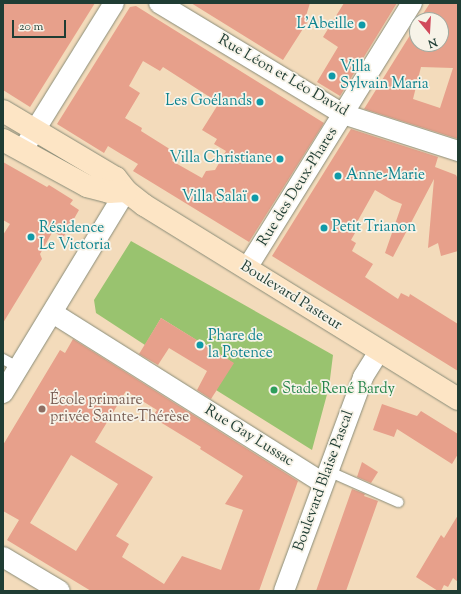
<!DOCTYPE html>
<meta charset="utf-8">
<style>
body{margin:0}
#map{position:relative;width:461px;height:594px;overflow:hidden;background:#f3dbbb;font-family:"Sorts Mill Goudy",serif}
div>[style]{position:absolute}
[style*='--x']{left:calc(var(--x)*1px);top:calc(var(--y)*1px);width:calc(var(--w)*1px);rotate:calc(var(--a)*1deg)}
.green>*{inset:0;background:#99c36f}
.building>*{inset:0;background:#e7a08b}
.roads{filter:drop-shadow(0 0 1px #898c78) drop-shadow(0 0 1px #898c78)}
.lane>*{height:10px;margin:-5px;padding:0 5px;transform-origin:5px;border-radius:5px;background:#fff}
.street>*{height:20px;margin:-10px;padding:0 10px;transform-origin:10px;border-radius:10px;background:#fff}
.secondary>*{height:22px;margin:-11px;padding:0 11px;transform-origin:11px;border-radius:11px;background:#fde5c5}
.dots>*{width:11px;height:11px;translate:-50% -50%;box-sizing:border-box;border:2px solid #f7f3e8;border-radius:50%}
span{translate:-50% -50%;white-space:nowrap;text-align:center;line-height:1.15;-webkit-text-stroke:3.5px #f7f3e8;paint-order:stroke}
.culture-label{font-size:15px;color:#0d838f}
.right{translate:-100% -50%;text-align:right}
.left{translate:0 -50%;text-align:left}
.street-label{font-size:15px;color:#1f3d34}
.leisure-label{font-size:15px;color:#27864d}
.education-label{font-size:15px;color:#785e54}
.frame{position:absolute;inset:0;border:4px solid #1f3d34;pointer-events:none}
.north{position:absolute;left:409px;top:12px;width:40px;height:40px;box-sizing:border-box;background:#f7f3e8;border:1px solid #a1aaa0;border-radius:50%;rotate:162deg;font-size:11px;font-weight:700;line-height:16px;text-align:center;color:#1f3d34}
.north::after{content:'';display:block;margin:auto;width:14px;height:18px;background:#d1495b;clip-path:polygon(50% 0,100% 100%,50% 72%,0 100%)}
.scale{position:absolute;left:12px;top:20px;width:54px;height:18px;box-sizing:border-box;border:2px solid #1f3d34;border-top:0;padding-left:5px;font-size:12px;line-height:14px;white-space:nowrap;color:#1f3d34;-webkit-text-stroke:3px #f7f3e8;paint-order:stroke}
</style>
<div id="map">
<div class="green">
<div style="clip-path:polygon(131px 241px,333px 355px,329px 387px,312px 450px,216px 390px,233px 363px,205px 344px,205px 343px,199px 339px,198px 341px,161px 318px,145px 345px,96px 313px,94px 300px)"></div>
</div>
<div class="building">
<div style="clip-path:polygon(3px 3px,95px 3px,30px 107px,3px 90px)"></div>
<div style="clip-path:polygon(191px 3px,310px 3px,305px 19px,308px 21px,283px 60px)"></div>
<div style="clip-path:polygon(344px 3px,397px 3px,340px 96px,317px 82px,338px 47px,323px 37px)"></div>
<div style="clip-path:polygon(evenodd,430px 3px,458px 3px,458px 139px,364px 109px,417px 24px,417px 44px,441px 44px,441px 20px,419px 20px,430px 3px,421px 67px,453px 68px,440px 108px,413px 99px,421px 67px)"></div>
<div style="clip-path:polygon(evenodd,136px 6px,324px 123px,249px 242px,133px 171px,138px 164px,121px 154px,108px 146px,104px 153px,57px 124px,130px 7px,136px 6px,143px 61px,160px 71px,163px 67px,219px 103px,202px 130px,217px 139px,214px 144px,226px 151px,215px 170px,206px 171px,202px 178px,172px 161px,176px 153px,141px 131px,142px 128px,125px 118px,140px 93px,129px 86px,143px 61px)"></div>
<div style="clip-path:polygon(351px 129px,438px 157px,435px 167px,456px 175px,458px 179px,458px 251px,441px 256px,438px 243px,428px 248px,434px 179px,393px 257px,385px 253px,402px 204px,392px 200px,375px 190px,352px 231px,355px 233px,351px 240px,356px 243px,352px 251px,373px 264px,365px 277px,398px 299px,401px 293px,409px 297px,410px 294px,458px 324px,458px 371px,272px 256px)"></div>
<div style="clip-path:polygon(3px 162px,47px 187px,49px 185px,73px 200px,70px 204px,79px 210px,63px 238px,53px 231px,40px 254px,42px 259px,3px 323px,3px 235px,10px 224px,3px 220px)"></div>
<div style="clip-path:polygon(161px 318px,234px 363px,211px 399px,197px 390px,207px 371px,169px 348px,158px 365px,139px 354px)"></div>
<div style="clip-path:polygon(evenodd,73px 339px,298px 481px,259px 591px,91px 591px,7px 540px,19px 520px,3px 511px,3px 445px,60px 350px,65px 353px,73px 339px,126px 391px,157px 410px,152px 417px,201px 447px,200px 449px,243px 476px,225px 504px,243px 510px,221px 570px,182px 556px,164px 584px,122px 557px,129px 544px,116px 536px,153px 477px,95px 442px,126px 391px,73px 339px,71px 455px,118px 484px,76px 551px,30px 523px,71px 455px)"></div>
<div style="clip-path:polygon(382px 404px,417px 416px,421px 411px,458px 434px,458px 454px,452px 464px,397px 429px,394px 437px,373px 430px)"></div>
<div style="clip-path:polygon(362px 462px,378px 472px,371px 483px,357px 477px)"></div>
<div style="clip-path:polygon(352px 489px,365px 494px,364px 496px,378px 501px,346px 591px,316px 591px)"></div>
<div style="clip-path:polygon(458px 515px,458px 582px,453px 578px,448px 587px,444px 585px,441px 591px,438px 591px,416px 577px,441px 535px,444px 538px)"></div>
</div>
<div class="roads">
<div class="lane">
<div style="--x:3;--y:359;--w:18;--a:29"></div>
<div style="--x:328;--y:471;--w:77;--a:23.9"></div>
</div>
<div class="street">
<div style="--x:159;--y:3;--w:215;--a:31.1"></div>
<div style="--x:343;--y:114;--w:121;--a:17.8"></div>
<div style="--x:22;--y:151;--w:174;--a:-58.1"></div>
<div style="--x:247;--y:268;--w:312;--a:-58.1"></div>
<div style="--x:53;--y:313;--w:319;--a:32.2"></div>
<div style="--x:3;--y:393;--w:237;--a:-58.7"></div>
<div style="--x:3;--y:557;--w:66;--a:30.8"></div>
<div style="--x:284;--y:591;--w:228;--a:-69.7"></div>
<div style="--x:363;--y:377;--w:31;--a:-58"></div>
</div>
<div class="secondary">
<div style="--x:3;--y:111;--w:131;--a:30.7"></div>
<div style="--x:116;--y:178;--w:16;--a:52"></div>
<div style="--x:126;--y:191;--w:23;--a:38"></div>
<div style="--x:144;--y:205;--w:369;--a:31.7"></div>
<div style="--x:3;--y:140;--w:96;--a:28.7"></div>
<div style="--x:87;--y:186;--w:23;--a:15"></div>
<div style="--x:109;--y:192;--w:17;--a:-3"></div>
</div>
</div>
<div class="dots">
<div style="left:362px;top:25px;background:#0f9aa8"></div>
<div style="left:332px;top:76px;background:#0f9aa8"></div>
<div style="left:260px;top:102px;background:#0f9aa8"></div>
<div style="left:280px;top:159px;background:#0f9aa8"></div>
<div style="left:338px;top:176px;background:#0f9aa8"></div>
<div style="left:255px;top:198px;background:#0f9aa8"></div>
<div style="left:324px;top:228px;background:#0f9aa8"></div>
<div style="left:31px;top:237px;background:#0f9aa8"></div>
<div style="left:200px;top:345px;background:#0f9aa8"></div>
<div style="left:274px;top:390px;background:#2e9e5b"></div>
<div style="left:42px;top:409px;background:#8d6e63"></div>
</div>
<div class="culture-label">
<span class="right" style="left:354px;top:25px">L'Abeille</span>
<span class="left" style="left:340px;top:76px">Villa<br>Sylvain Maria</span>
<span class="right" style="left:252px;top:102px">Les Goélands</span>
<span class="right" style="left:272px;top:159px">Villa Christiane</span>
<span class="left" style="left:346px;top:176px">Anne-Marie</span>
<span class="right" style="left:247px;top:198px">Villa Salaï</span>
<span class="left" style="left:39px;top:237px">Résidence<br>Le Victoria</span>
<span class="left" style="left:332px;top:228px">Petit Trianon</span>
<span class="left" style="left:208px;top:345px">Phare de<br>la Potence</span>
</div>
<div class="street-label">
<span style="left:283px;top:76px;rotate:30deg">Rue Léon et Léo David</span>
<span style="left:298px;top:187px;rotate:-58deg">Rue des Deux-Phares</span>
<span style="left:291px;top:296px;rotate:32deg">Boulevard Pasteur</span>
<span style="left:249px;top:436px;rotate:32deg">Rue Gay Lussac</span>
<span style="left:324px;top:481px;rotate:-70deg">Boulevard Blaise Pascal</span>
</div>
<div class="leisure-label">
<span class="left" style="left:282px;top:390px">Stade René Bardy</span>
</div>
<div class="education-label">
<span class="left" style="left:50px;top:409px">École primaire<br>privée Sainte-Thérèse</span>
</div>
<div class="frame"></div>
<div class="north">N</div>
<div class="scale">20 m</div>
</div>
